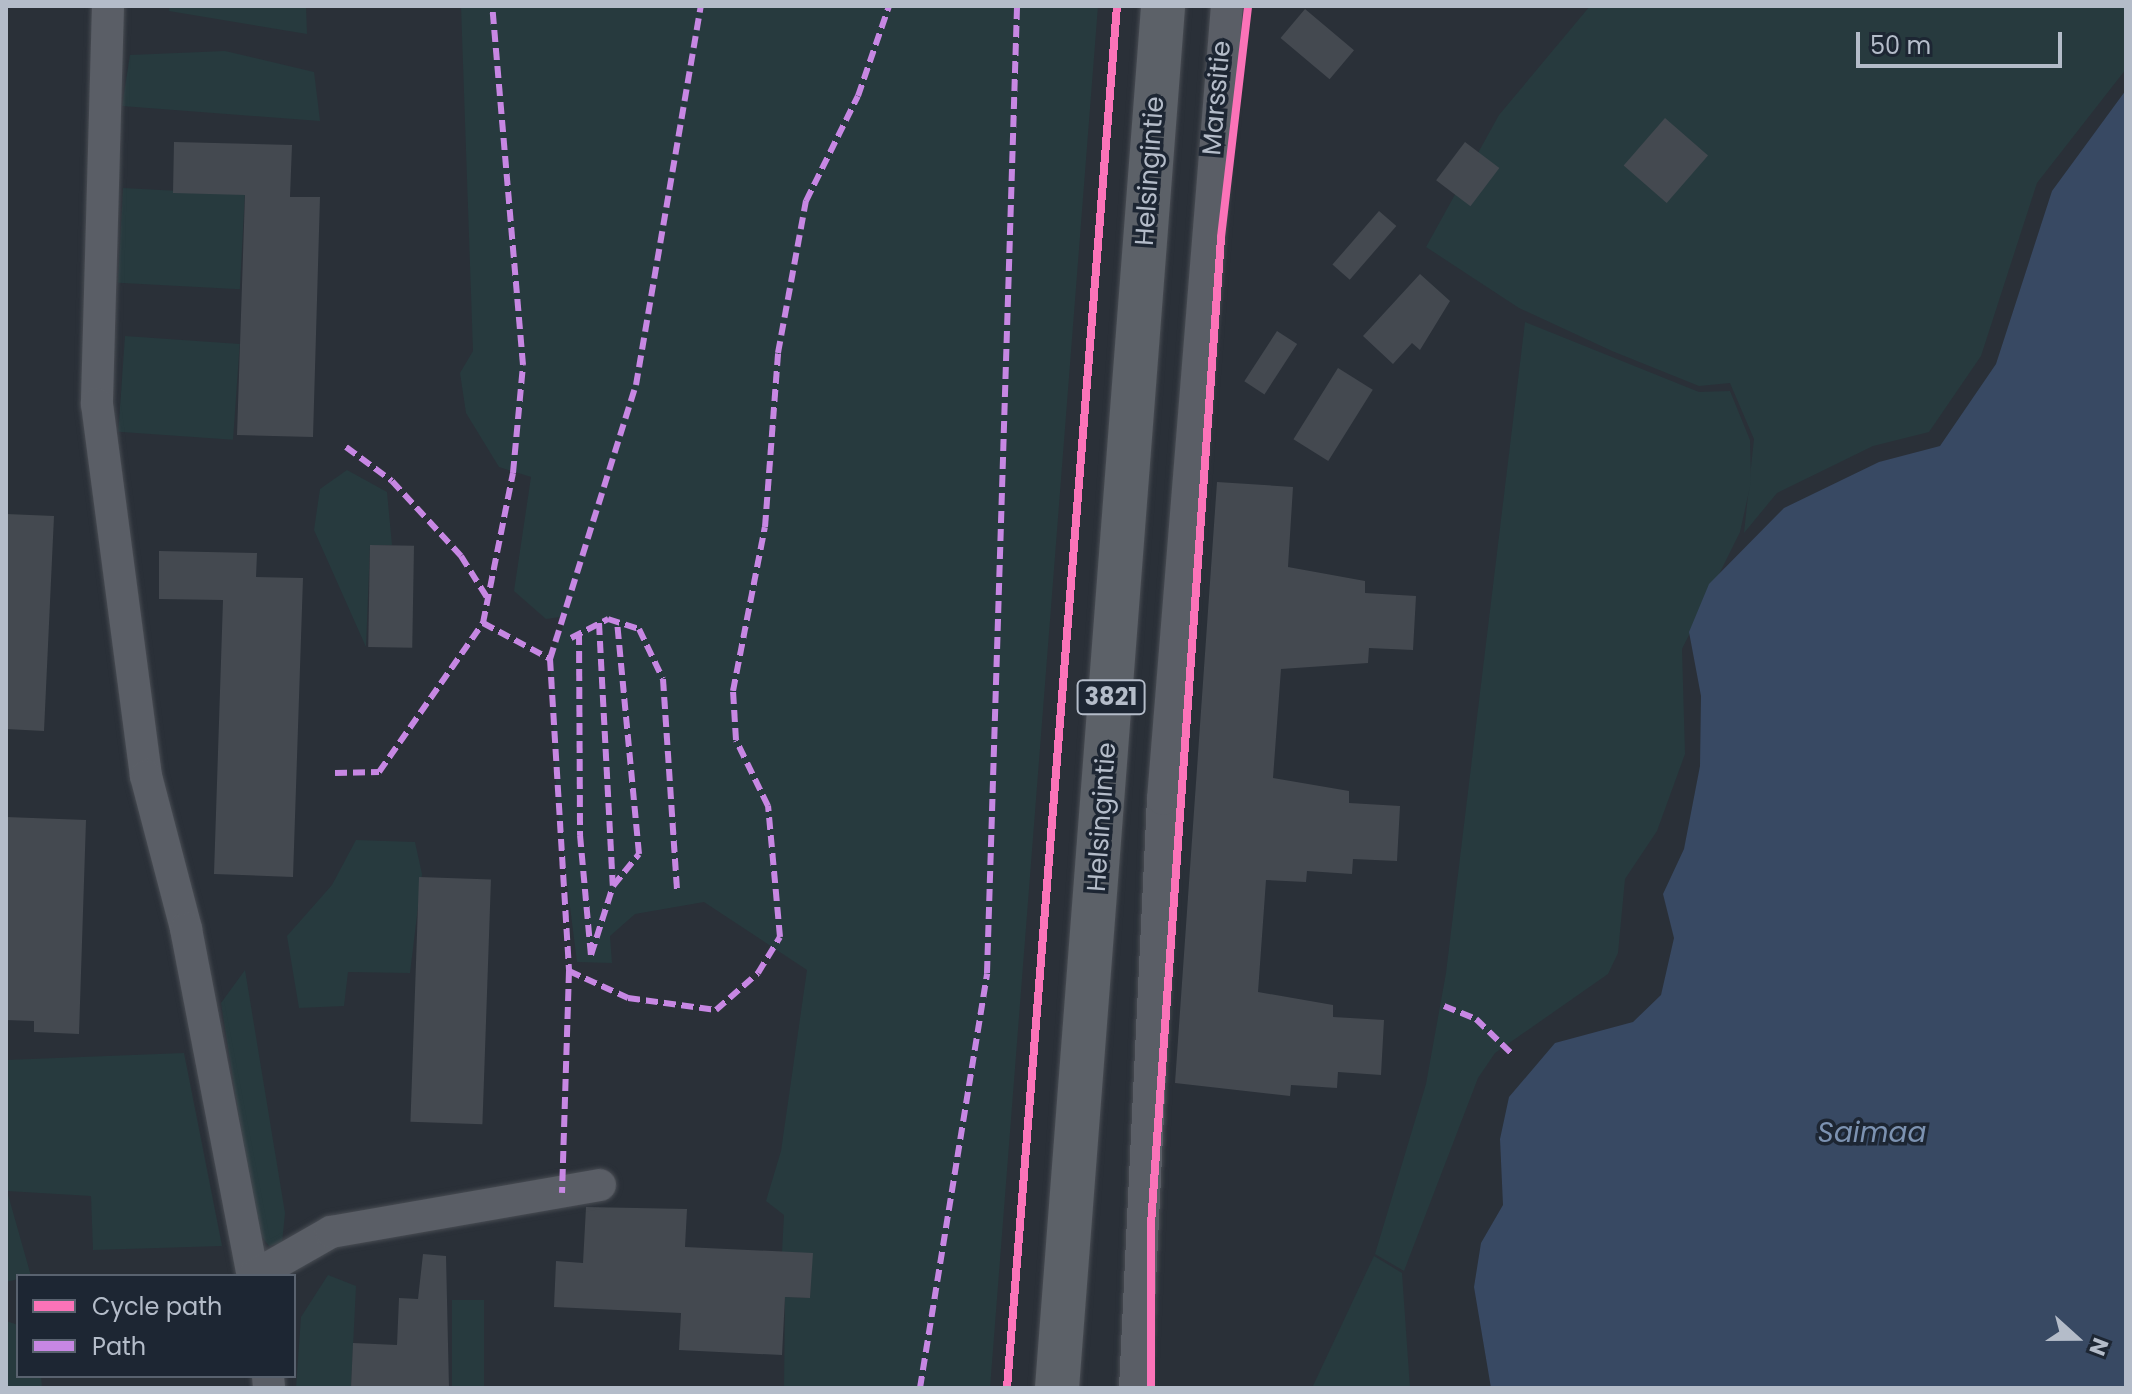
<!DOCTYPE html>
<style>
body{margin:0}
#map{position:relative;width:2132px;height:1394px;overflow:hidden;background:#2a3038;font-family:Poppins,sans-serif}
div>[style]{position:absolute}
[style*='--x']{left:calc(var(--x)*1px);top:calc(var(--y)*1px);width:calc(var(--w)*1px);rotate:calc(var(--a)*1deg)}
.green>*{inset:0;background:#273a3e;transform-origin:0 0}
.water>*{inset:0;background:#384963}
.building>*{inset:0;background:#444950;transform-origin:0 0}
.roads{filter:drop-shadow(0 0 2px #484c53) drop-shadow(0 0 2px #484c53)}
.street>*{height:32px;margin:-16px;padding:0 16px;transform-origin:16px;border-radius:16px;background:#5a5e66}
.primary>*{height:44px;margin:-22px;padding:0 22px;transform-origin:22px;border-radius:22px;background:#5c6168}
.quiet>*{height:6px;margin-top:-3px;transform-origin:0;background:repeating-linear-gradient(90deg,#c787e3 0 12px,transparent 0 18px)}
.cycleway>*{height:8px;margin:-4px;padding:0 4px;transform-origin:4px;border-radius:4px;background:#fb73b8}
span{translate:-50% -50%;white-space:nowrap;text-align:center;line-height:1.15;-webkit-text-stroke:7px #1d2633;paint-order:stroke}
.shield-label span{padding:2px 6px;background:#1d2633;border:2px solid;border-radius:6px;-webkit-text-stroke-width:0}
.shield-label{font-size:24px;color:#b4bcc9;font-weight:700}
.street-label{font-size:26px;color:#b4bcc9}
.water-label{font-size:28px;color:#7c92b1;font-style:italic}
.frame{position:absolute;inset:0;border:8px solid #b4bcc9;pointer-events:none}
.legend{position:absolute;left:16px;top:1274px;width:280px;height:104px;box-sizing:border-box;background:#1d2633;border:2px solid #59626f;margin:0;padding:10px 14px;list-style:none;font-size:24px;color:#b4bcc9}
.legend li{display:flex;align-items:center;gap:16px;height:40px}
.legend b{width:40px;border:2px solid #59626f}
.north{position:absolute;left:2036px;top:1298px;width:80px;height:80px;-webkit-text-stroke:6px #1d2633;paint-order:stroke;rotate:111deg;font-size:22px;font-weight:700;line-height:32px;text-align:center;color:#b4bcc9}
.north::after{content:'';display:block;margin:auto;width:28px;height:36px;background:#b4bcc9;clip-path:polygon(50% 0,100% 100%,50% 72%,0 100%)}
.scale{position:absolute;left:1856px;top:32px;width:206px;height:36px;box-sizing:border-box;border:4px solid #b4bcc9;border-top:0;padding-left:10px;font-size:24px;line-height:28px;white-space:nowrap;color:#b4bcc9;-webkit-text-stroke:6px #1d2633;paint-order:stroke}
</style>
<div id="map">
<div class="green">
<div style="clip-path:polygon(170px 6px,306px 6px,307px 34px,169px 11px)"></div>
<div style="clip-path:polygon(461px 6px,1098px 6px,990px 1388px,784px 1388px,785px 1297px,810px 1298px,812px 1254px,782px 1252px,784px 1215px,766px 1201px,781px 1151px,807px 970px,704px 902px,635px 914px,610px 936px,612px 963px,577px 962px,557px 804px,550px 659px,567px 616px,546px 619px,514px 591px,531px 477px,499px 467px,466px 413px,460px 373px,473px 351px)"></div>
<div style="clip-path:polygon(1590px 6px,2126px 6px,2126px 69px,2037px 183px,1981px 356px,1929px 432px,1873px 446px,1777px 493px,1744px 533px,1754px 439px,1730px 383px,1699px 386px,1612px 351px,1519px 308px,1426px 247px,1499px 115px)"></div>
<div style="clip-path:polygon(225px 51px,314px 72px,320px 121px,122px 106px,130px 55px)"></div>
<div style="left:123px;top:188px;width:122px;height:95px;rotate:3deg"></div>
<div style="clip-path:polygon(1525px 322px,1699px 392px,1730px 391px,1750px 440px,1751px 482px,1740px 532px,1682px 649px,1685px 754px,1657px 831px,1625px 879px,1618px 953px,1608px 974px,1495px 1053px,1478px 1078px,1404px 1271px,1375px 1254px,1426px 1084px,1446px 973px)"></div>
<div style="left:125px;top:336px;width:115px;height:96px;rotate:4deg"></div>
<div style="clip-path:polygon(347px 470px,387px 492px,392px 545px,370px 545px,366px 647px,314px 530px,320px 489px)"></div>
<div style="clip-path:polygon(356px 840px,415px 842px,422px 874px,410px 973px,348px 972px,344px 1006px,299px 1008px,287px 936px,332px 885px)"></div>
<div style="clip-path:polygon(245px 970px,285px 1213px,282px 1243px,269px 1246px,257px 1230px,221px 1003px)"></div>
<div style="clip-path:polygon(184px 1053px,222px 1246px,93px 1250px,91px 1196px,7px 1191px,31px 1276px,6px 1282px,6px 1060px)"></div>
<div style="clip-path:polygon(1374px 1256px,1402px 1273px,1410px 1388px,1312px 1388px)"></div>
<div style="clip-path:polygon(328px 1275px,356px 1286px,351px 1388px,296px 1388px,301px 1317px)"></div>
<div style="left:452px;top:1300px;width:32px;height:88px"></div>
<div style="clip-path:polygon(6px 1321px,18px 1325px,18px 1376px,41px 1376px,42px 1388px,6px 1388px)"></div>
</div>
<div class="water">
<div style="clip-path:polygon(2126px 90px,2126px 1388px,1491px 1388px,1474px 1287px,1481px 1243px,1503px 1205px,1500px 1139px,1509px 1097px,1555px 1043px,1633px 1022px,1661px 995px,1674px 938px,1663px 894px,1684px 849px,1700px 766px,1701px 696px,1689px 632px,1709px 584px,1784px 508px,1879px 462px,1940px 446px,1996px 364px,2052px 191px)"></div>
</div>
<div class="building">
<div style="left:1305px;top:9px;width:64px;height:38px;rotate:40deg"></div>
<div style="left:1665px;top:118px;width:57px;height:63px;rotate:41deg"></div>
<div style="clip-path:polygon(174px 142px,292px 145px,290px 197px,320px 197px,313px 437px,237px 435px,245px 195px,173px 193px)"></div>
<div style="left:1465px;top:142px;width:43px;height:48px;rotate:37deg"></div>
<div style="left:1379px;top:211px;width:23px;height:71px;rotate:41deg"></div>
<div style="clip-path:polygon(1420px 274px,1450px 301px,1420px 350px,1412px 343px,1393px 364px,1363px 336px)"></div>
<div style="left:1277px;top:331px;width:24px;height:60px;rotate:33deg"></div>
<div style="left:1338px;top:368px;width:41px;height:84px;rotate:32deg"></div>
<div style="clip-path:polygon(1217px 482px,1293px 487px,1288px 567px,1365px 581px,1365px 593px,1416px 596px,1413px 650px,1369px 648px,1368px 663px,1281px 669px,1273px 778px,1349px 791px,1349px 803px,1400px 806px,1397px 861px,1353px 859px,1352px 874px,1307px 871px,1306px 882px,1266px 880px,1258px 992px,1333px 1005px,1333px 1017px,1384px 1020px,1381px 1075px,1338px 1072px,1337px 1088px,1291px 1085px,1290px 1096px,1175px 1083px)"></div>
<div style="clip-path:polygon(6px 514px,54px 516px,44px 731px,6px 729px)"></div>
<div style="left:370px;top:545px;width:44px;height:102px;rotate:1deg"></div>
<div style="clip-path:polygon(159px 551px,257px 553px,256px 577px,303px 578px,293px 877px,214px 874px,223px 600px,159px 599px)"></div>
<div style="clip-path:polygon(6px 817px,86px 820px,79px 1034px,34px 1032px,34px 1021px,6px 1020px)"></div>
<div style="left:419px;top:877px;width:72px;height:245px;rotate:2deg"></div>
<div style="clip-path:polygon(586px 1207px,687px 1209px,685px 1247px,813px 1253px,810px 1298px,785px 1297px,782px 1355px,679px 1350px,681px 1313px,554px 1307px,556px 1261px,583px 1263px)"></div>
<div style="clip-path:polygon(423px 1254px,446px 1256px,449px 1388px,351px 1388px,353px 1343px,397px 1345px,399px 1298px,418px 1299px)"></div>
</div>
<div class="roads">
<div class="street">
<div style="--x:108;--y:6;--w:398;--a:91.6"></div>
<div style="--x:97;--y:404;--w:375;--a:82.5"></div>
<div style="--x:146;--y:776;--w:158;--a:75.3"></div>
<div style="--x:186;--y:929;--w:353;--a:79.1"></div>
<div style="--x:254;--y:1276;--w:89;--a:-29.7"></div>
<div style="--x:331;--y:1232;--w:273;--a:-9.9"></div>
<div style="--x:268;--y:1376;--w:12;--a:85"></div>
<div style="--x:1135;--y:1388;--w:590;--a:-87.28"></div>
<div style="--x:1163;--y:799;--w:796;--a:-85.39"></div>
</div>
<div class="primary">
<div style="--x:1057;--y:1388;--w:1386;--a:-85.61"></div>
</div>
</div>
<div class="quiet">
<div style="--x:346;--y:447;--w:57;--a:36.5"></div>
<div style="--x:392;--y:481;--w:102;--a:47.4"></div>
<div style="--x:461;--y:556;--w:51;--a:57.9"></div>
<div style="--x:483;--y:623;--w:76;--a:28.2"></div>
<div style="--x:550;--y:659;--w:313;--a:86.5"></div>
<div style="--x:569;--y:971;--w:222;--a:91.8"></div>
<div style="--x:599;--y:623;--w:263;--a:87"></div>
<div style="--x:579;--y:633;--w:202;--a:89.7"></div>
<div style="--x:580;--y:835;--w:121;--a:84.8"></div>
<div style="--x:591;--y:955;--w:72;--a:-72.3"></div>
<div style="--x:613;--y:886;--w:41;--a:-50.9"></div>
<div style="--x:639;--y:854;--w:233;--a:-95.4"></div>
<div style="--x:571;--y:638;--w:42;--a:-27.2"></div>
<div style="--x:608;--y:619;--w:33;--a:18"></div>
<div style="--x:639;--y:629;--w:55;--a:64.4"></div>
<div style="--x:663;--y:679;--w:213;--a:86.2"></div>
<div style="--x:550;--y:659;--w:287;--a:-72.6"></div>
<div style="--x:636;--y:385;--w:385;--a:-80.3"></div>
<div style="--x:335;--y:773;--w:44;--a:-1.3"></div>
<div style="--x:379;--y:772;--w:182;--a:-55.1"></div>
<div style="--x:483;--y:623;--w:153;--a:-78.7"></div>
<div style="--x:513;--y:473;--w:108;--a:-84.7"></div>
<div style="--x:523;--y:365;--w:360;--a:-94.9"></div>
<div style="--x:569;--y:971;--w:65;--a:24.6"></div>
<div style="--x:628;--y:998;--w:89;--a:7.8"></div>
<div style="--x:716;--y:1010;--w:56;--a:-41.4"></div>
<div style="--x:758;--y:973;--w:42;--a:-58.6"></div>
<div style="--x:780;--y:937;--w:132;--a:-95.2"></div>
<div style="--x:768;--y:806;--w:73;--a:-115.9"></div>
<div style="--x:736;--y:740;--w:49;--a:-93.5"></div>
<div style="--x:733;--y:691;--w:167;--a:-79"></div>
<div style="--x:765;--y:527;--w:174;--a:-85.7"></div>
<div style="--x:778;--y:353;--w:155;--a:-79.6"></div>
<div style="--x:806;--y:201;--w:117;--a:-63.7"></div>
<div style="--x:858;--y:96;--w:95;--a:-71"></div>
<div style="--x:1444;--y:1006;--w:35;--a:22"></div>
<div style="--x:1476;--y:1019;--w:49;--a:44.2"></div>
<div style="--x:920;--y:1388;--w:420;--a:-80.8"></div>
<div style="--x:987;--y:973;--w:967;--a:-88.22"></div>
</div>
<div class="cycleway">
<div style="--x:1007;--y:1388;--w:1386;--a:-85.45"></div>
<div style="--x:1151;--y:1388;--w:164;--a:-90"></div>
<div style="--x:1151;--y:1224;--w:989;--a:-85.94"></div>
<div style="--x:1221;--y:237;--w:233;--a:-83.3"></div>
</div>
<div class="shield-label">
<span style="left:1111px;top:697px">3821</span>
</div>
<div class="street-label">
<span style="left:1217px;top:98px;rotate:-85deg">Marssitie</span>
<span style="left:1150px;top:171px;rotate:-86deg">Helsingintie</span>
<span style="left:1102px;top:817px;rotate:-86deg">Helsingintie</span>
</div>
<div class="water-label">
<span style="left:1872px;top:1133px">Saimaa</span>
</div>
<div class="frame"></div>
<ul class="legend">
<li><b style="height:10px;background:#fb73b8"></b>Cycle path</li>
<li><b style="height:10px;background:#c787e3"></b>Path</li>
</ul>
<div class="north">N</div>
<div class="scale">50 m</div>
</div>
